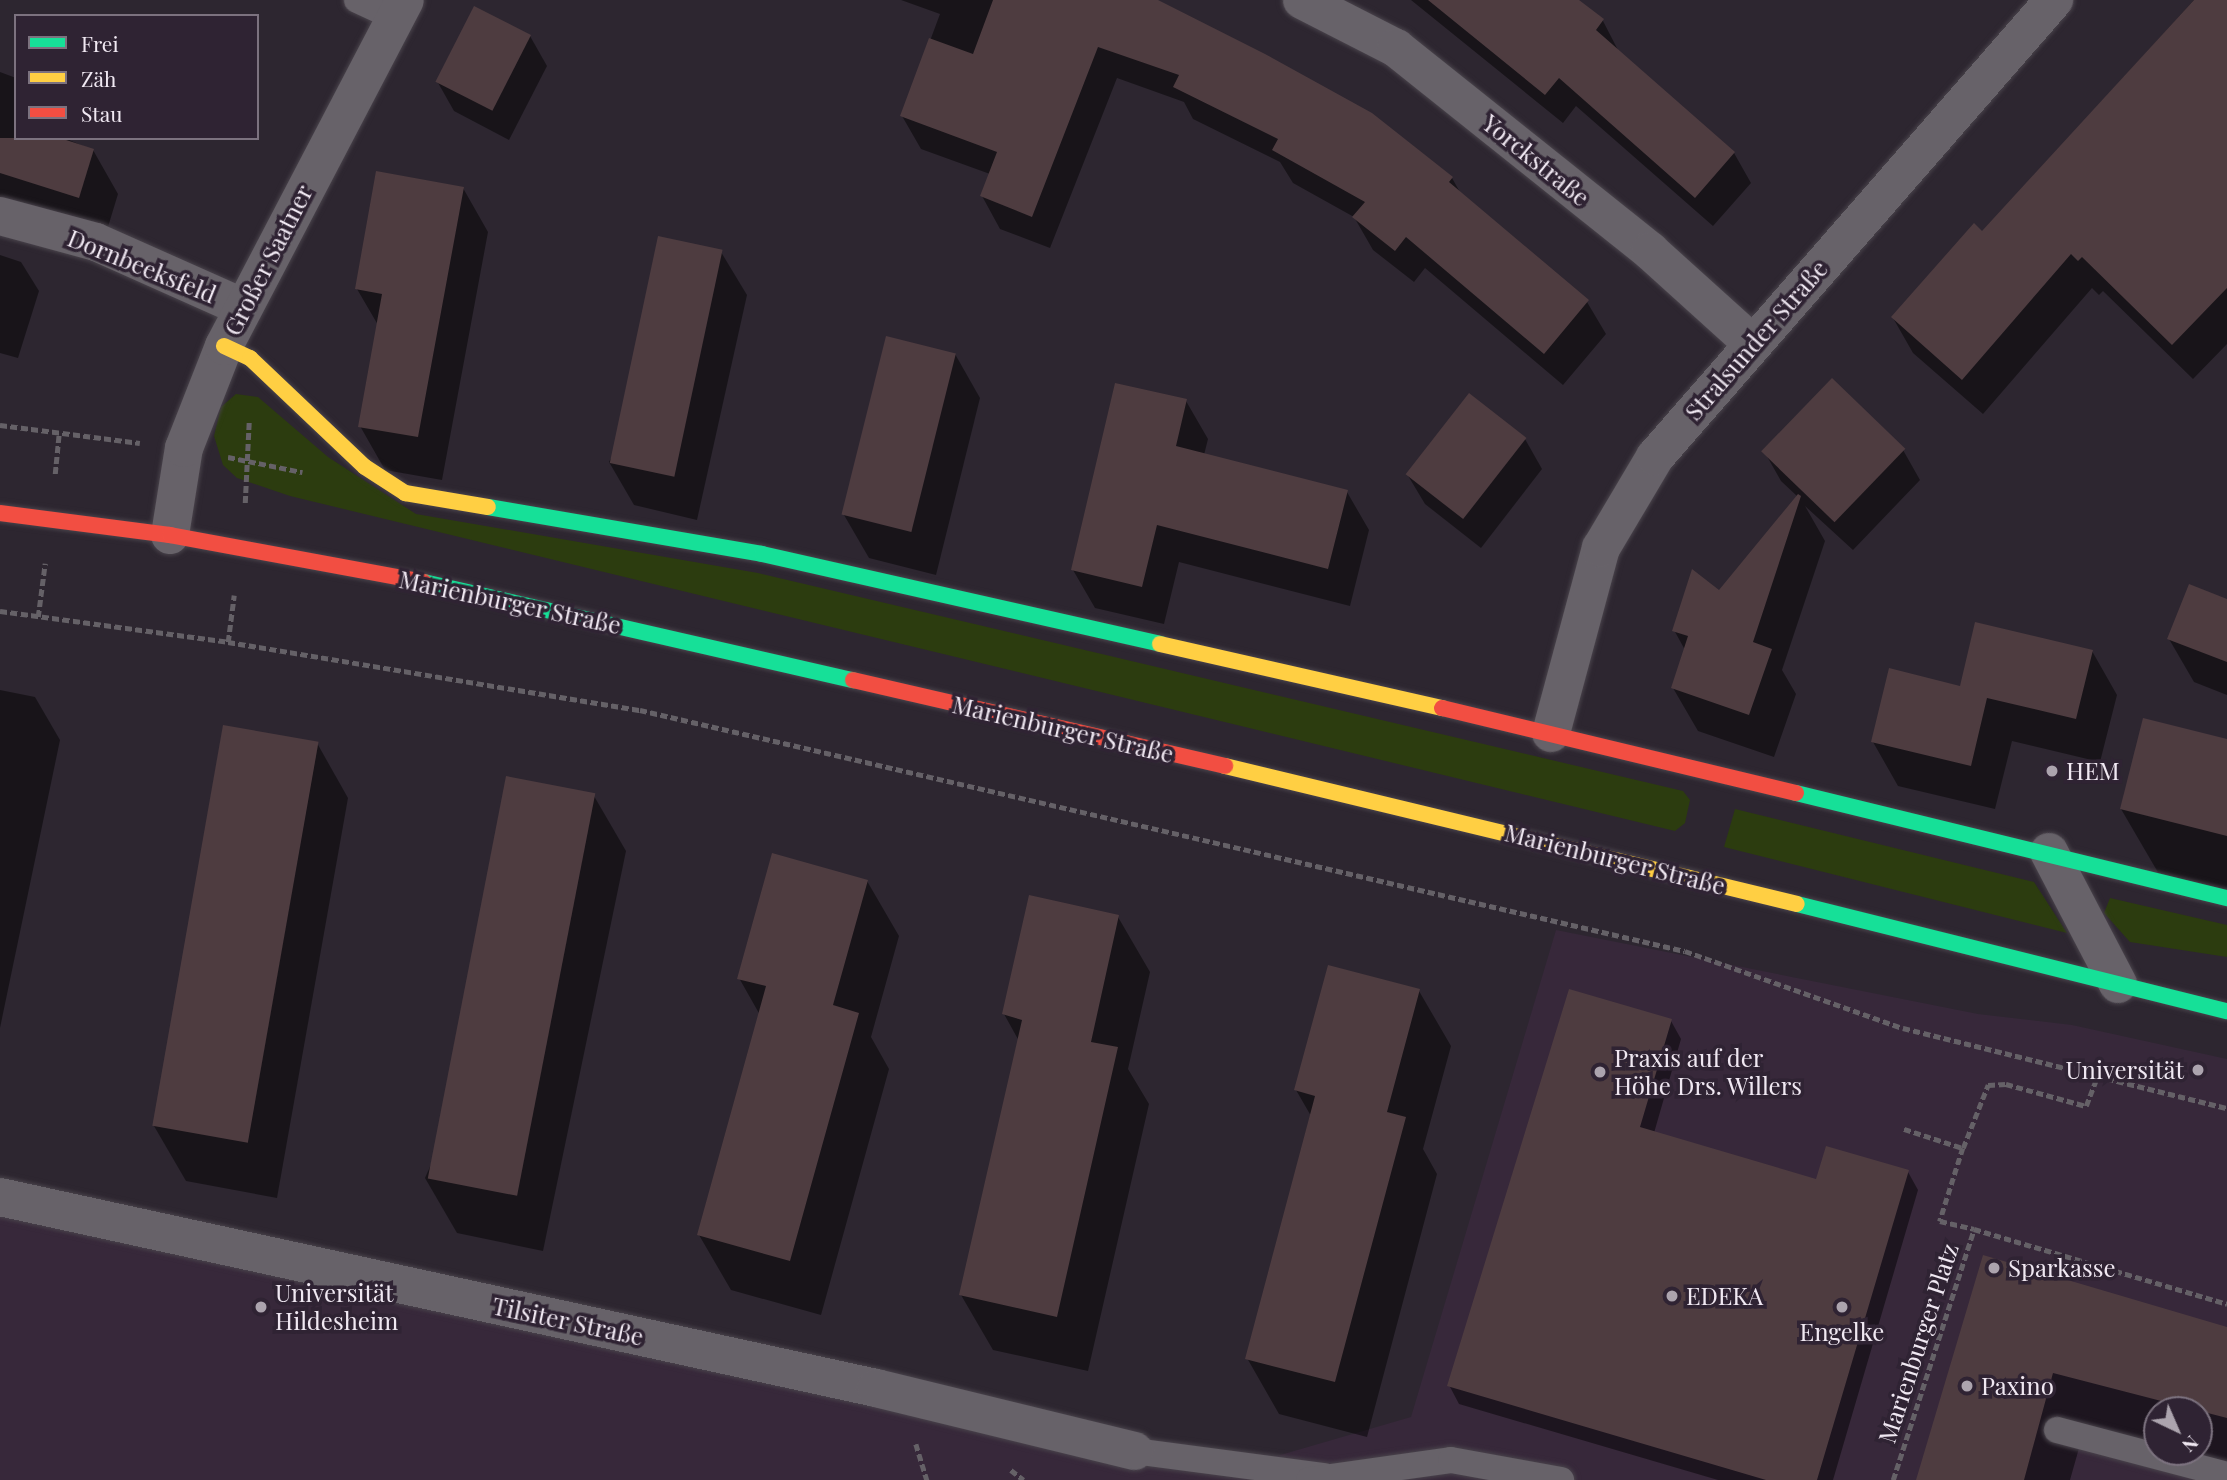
<!DOCTYPE html>
<meta charset="utf-8">
<style>
body{margin:0}
#map{position:relative;width:2227px;height:1480px;overflow:hidden;background:#2d2630;font-family:"Playfair Display",serif}
div>[style]{position:absolute}
[style*='--x']{left:calc(var(--x)*1px);top:calc(var(--y)*1px);width:calc(var(--w)*1px);rotate:calc(var(--a)*1deg)}
.built>*{inset:0;background:#37283a}
.green>*{inset:0;background:#2c3c0f}
.shadow>*{inset:0;background:#0007}
.building>*{inset:0;background:#4e3c40;transform-origin:0 0}
.path>*{height:4.5px;margin-top:-2.25px;transform-origin:0;background:repeating-linear-gradient(90deg,#656167 0 7px,transparent 0 10.5px)}
.roads{filter:drop-shadow(0 0 2px #49434b) drop-shadow(0 0 2px #49434b)}
.lane>*{height:26px;margin:-13px;padding:0 13px;transform-origin:13px;border-radius:13px;background:#676269}
.street>*{height:38px;margin:-19px;padding:0 19px;transform-origin:19px;border-radius:19px;background:#676269}
.fast>*{height:16px;margin:-8px;padding:0 8px;transform-origin:8px;border-radius:8px;background:#16e098}
.slow>*{height:16px;margin:-8px;padding:0 8px;transform-origin:8px;border-radius:8px;background:#ffcf43}
.jam>*{height:16px;margin:-8px;padding:0 8px;transform-origin:8px;border-radius:8px;background:#f24e42}
.dots>*{width:19px;height:19px;translate:-50% -50%;box-sizing:border-box;border:4px solid #2f2333;border-radius:50%}
span{translate:-50% -50%;white-space:nowrap;text-align:center;line-height:1.15;-webkit-text-stroke:7px #2f2333;paint-order:stroke}
.street-label{font-size:24px;color:#f0e8f2}
.poi-label{font-size:24px;color:#f0e8f2}
.left{translate:0 -50%;text-align:left}
.right{translate:-100% -50%;text-align:right}
.legend{position:absolute;left:14px;top:14px;width:245px;height:126px;box-sizing:border-box;background:#2f2333;border:2px solid #7c727f;margin:0;padding:9px 12px;list-style:none;font-size:21px;color:#f0e8f2}
.legend li{display:flex;align-items:center;gap:14px;height:35px}
.legend b{width:35px;border:2px solid #7c727f}
.north{position:absolute;left:2143px;top:1396px;width:70px;height:70px;box-sizing:border-box;background:#2f2333;border:2px solid #7c727f;border-radius:50%;rotate:136deg;font-size:19px;font-weight:700;line-height:28px;text-align:center;color:#f0e8f2}
.north::after{content:'';display:block;margin:auto;width:24px;height:32px;background:#aca4ae;clip-path:polygon(50% 0,100% 100%,50% 72%,0 100%)}
</style>
<div id="map">
<div class="built">
<div style="clip-path:polygon(evenodd,1556px 930px,1978px 1014px,2072px 1025px,2227px 1059px,2227px 1480px,0 1480px,0 1196px,1256px 1462px,1411px 1417px,1556px 930px,2157px 1410px,2199px 1410px,2199px 1452px,2157px 1452px,2157px 1410px)"></div>
</div>
<div class="green">
<div style="clip-path:polygon(236px 394px,258px 397px,328px 457px,416px 514px,758px 573px,1683px 791px,1690px 800px,1685px 823px,1675px 831px,290px 496px,237px 478px,223px 465px,214px 436px,221px 407px)"></div>
<div style="clip-path:polygon(1735px 809px,2034px 882px,2067px 933px,1724px 847px)"></div>
<div style="clip-path:polygon(2110px 898px,2227px 925px,2227px 957px,2130px 942px,2104px 913px)"></div>
</div>
<div class="shadow">
<div style="clip-path:polygon(901px 0,1147px 0,1452px 178px,1461px 194px,1587px 302px,1606px 334px,1563px 385px,1425px 268px,1414px 282px,1373px 250px,1354px 217px,1293px 183px,1280px 162px,1193px 119px,1184px 102px,1117px 78px,1050px 248px,1000px 229px,982px 196px,990px 174px,921px 149px,902px 116px,940px 14px)"></div>
<div style="clip-path:polygon(1411px 0,1576px 0,1603px 21px,1619px 52px,1734px 153px,1751px 183px,1713px 226px,1576px 106px,1563px 123px)"></div>
<div style="clip-path:polygon(2194px 0,2227px 0,2227px 344px,2193px 379px,2103px 291px,2099px 295px,2092px 288px,1983px 414px,1913px 353px,1893px 318px,1982px 233px)"></div>
<div style="clip-path:polygon(530px 36px,547px 66px,509px 140px,454px 111px,437px 81px)"></div>
<div style="clip-path:polygon(0 72px,16px 78px,16px 138px,64px 138px,93px 150px,118px 194px,104px 240px,0 208px)"></div>
<div style="clip-path:polygon(463px 188px,488px 232px,442px 480px,385px 470px,360px 426px,378px 325px,357px 289px)"></div>
<div style="clip-path:polygon(721px 252px,747px 295px,697px 520px,634px 505px,609px 462px)"></div>
<div style="clip-path:polygon(0 255px,21px 262px,39px 291px,18px 358px,0 353px)"></div>
<div style="clip-path:polygon(955px 354px,980px 398px,936px 575px,869px 558px,844px 515px)"></div>
<div style="clip-path:polygon(1186px 401px,1208px 439px,1204px 455px,1347px 492px,1369px 530px,1350px 606px,1179px 562px,1164px 624px,1095px 608px,1073px 570px)"></div>
<div style="clip-path:polygon(1525px 439px,1542px 469px,1481px 548px,1425px 504px,1407px 474px)"></div>
<div style="clip-path:polygon(1903px 450px,1920px 480px,1853px 550px,1805px 506px,1825px 541px,1782px 670px,1796px 694px,1774px 757px,1698px 731px,1673px 688px,1685px 650px,1674px 630px,1720px 593px,1798px 497px,1781px 481px,1764px 451px)"></div>
<div style="clip-path:polygon(2227px 601px,2227px 695px,2194px 682px,2169px 639px)"></div>
<div style="clip-path:polygon(2092px 651px,2117px 695px,2100px 762px,2012px 741px,1995px 809px,1898px 786px,1873px 742px,1961px 688px)"></div>
<div style="clip-path:polygon(0 690px,35px 697px,60px 740px,0 1028px)"></div>
<div style="clip-path:polygon(2227px 741px,2227px 898px,2163px 881px,2121px 809px)"></div>
<div style="clip-path:polygon(317px 743px,348px 798px,277px 1198px,186px 1181px,154px 1126px)"></div>
<div style="clip-path:polygon(594px 796px,626px 851px,543px 1251px,457px 1233px,425px 1178px)"></div>
<div style="clip-path:polygon(867px 881px,899px 936px,871px 1037px,889px 1069px,821px 1315px,731px 1290px,699px 1235px,760px 1015px,739px 978px)"></div>
<div style="clip-path:polygon(1118px 917px,1150px 972px,1128px 1069px,1149px 1104px,1088px 1371px,993px 1350px,961px 1295px,1019px 1041px,1004px 1014px)"></div>
<div style="clip-path:polygon(1419px 991px,1451px 1046px,1423px 1149px,1437px 1174px,1367px 1437px,1279px 1414px,1247px 1358px,1311px 1116px,1296px 1090px)"></div>
<div style="clip-path:polygon(1671px 1021px,1681px 1039px,1654px 1133px,1818px 1182px,1908px 1172px,1918px 1190px,1833px 1480px,1718px 1480px,1459px 1404px,1449px 1385px)"></div>
<div style="clip-path:polygon(1984px 1257px,2227px 1329px,2227px 1464px,2180px 1452px,2199px 1452px,2199px 1410px,2157px 1410px,2157px 1446px,2085px 1427px,2070px 1480px,1918px 1480px)"></div>
</div>
<div class="building">
<div style="clip-path:polygon(993px 0,1158px 0,1265px 54px,1372px 113px,1453px 177px,1449px 182px,1589px 300px,1544px 354px,1406px 237px,1395px 251px,1352px 217px,1365px 202px,1272px 150px,1278px 139px,1173px 87px,1179px 75px,1098px 47px,1032px 217px,980px 196px,997px 152px,900px 116px,929px 38px,973px 54px)"></div>
<div style="clip-path:polygon(1428px 0,1579px 0,1604px 19px,1596px 30px,1735px 152px,1695px 198px,1559px 78px,1545px 95px)"></div>
<div style="clip-path:polygon(2194px 0,2227px 0,2227px 288px,2172px 345px,2082px 257px,2078px 261px,2071px 254px,1962px 380px,1891px 317px,1974px 223px,1982px 231px)"></div>
<div style="left:474px;top:6px;width:64px;height:85px;rotate:27deg"></div>
<div style="clip-path:polygon(0 138px,60px 138px,94px 149px,79px 198px,0 173px)"></div>
<div style="clip-path:polygon(376px 171px,464px 187px,418px 437px,358px 427px,382px 294px,355px 289px)"></div>
<div style="left:658px;top:236px;width:66px;height:232px;rotate:12deg"></div>
<div style="left:886px;top:336px;width:72px;height:184px;rotate:14deg"></div>
<div style="left:1832px;top:378px;width:102px;height:102px;rotate:44deg"></div>
<div style="clip-path:polygon(1115px 383px,1187px 399px,1176px 446px,1348px 490px,1328px 569px,1157px 525px,1142px 587px,1071px 570px)"></div>
<div style="left:1469px;top:393px;width:73px;height:103px;rotate:38deg"></div>
<div style="clip-path:polygon(1798px 494px,1801px 496px,1753px 642px,1772px 649px,1749px 715px,1671px 688px,1688px 636px,1672px 631px,1692px 569px,1719px 590px)"></div>
<div style="clip-path:polygon(2189px 584px,2227px 599px,2227px 662px,2167px 639px)"></div>
<div style="clip-path:polygon(1975px 622px,2093px 650px,2076px 719px,1987px 698px,1971px 766px,1871px 742px,1889px 668px,1960px 686px)"></div>
<div style="clip-path:polygon(2143px 718px,2227px 739px,2227px 836px,2120px 809px)"></div>
<div style="left:223px;top:725px;width:97px;height:407px;rotate:10deg"></div>
<div style="left:506px;top:776px;width:91px;height:410px;rotate:11deg"></div>
<div style="clip-path:polygon(772px 853px,868px 880px,833px 1005px,859px 1013px,790px 1261px,697px 1235px,766px 986px,737px 979px)"></div>
<div style="clip-path:polygon(1029px 895px,1119px 915px,1091px 1042px,1118px 1047px,1057px 1317px,959px 1295px,1022px 1020px,1002px 1014px)"></div>
<div style="clip-path:polygon(1328px 965px,1420px 989px,1387px 1112px,1406px 1117px,1335px 1382px,1245px 1359px,1315px 1096px,1294px 1090px)"></div>
<div style="clip-path:polygon(1569px 989px,1672px 1019px,1640px 1127px,1816px 1179px,1826px 1146px,1909px 1170px,1817px 1480px,1766px 1480px,1447px 1386px)"></div>
<div style="clip-path:polygon(1983px 1255px,2227px 1327px,2227px 1418px,2053px 1373px,2024px 1480px,1916px 1480px)"></div>
</div>
<div class="path">
<div style="--x:0;--y:425;--w:141;--a:7.3"></div>
<div style="--x:228;--y:457;--w:76;--a:11.5"></div>
<div style="--x:55;--y:474;--w:41;--a:-84.4"></div>
<div style="--x:245;--y:503;--w:83;--a:-87.2"></div>
<div style="--x:0;--y:611;--w:230;--a:7.7"></div>
<div style="--x:228;--y:642;--w:418;--a:9.4"></div>
<div style="--x:640;--y:710;--w:1072;--a:12.99"></div>
<div style="--x:1685;--y:951;--w:231;--a:19.5"></div>
<div style="--x:1903;--y:1028;--w:334;--a:13.9"></div>
<div style="--x:38;--y:617;--w:54;--a:-82.6"></div>
<div style="--x:228;--y:642;--w:47;--a:-82.7"></div>
<div style="--x:1904;--y:1129;--w:62;--a:17.9"></div>
<div style="--x:1963;--y:1148;--w:68;--a:-68.4"></div>
<div style="--x:1988;--y:1085;--w:18;--a:-3"></div>
<div style="--x:2006;--y:1084;--w:83;--a:15.4"></div>
<div style="--x:2086;--y:1106;--w:30;--a:-69"></div>
<div style="--x:1963;--y:1148;--w:77;--a:107.5"></div>
<div style="--x:1940;--y:1221;--w:35;--a:13"></div>
<div style="--x:916;--y:1444;--w:38;--a:73"></div>
<div style="--x:1011;--y:1470;--w:16;--a:38"></div>
<div style="--x:1893;--y:1480;--w:264;--a:-72.1"></div>
<div style="--x:1974;--y:1229;--w:264;--a:16.5"></div>
</div>
<div class="roads">
<div class="lane">
<div style="--x:357;--y:0;--w:43;--a:24.8"></div>
<div style="--x:2057;--y:1430;--w:176;--a:14.8"></div>
<div style="--x:1134;--y:1451;--w:192;--a:7.5"></div>
<div style="--x:1309;--y:1480;--w:143;--a:-8"></div>
<div style="--x:1451;--y:1460;--w:112;--a:10.3"></div>
</div>
<div class="street">
<div style="--x:1302;--y:0;--w:106;--a:27.1"></div>
<div style="--x:1396;--y:48;--w:325;--a:38.6"></div>
<div style="--x:1650;--y:251;--w:139;--a:42.1"></div>
<div style="--x:0;--y:216;--w:99;--a:15.2"></div>
<div style="--x:96;--y:242;--w:160;--a:24"></div>
<div style="--x:170;--y:535;--w:88;--a:-80.9"></div>
<div style="--x:184;--y:448;--w:110;--a:-68.6"></div>
<div style="--x:224;--y:346;--w:390;--a:-62.4"></div>
<div style="--x:1551;--y:733;--w:192;--a:-74.9"></div>
<div style="--x:1601;--y:548;--w:106;--a:-59.3"></div>
<div style="--x:1655;--y:457;--w:607;--a:-48.88"></div>
<div style="--x:2049;--y:852;--w:149;--a:62.4"></div>
<div style="--x:0;--y:1197;--w:897;--a:12.3"></div>
<div style="--x:876;--y:1388;--w:266;--a:13.7"></div>
</div>
<div class="fast">
<div style="--x:488;--y:507;--w:278;--a:9.7"></div>
<div style="--x:762;--y:554;--w:408;--a:12.7"></div>
<div style="--x:424;--y:582;--w:440;--a:12.9"></div>
<div style="--x:1796;--y:793;--w:444;--a:13.7"></div>
<div style="--x:1797;--y:904;--w:443;--a:14"></div>
</div>
<div class="slow">
<div style="--x:224;--y:346;--w:29;--a:25"></div>
<div style="--x:250;--y:358;--w:158;--a:43.5"></div>
<div style="--x:365;--y:467;--w:48;--a:33"></div>
<div style="--x:405;--y:493;--w:84;--a:9.6"></div>
<div style="--x:1160;--y:644;--w:289;--a:12.8"></div>
<div style="--x:1225;--y:766;--w:588;--a:13.56"></div>
</div>
<div class="jam">
<div style="--x:0;--y:513;--w:171;--a:7.4"></div>
<div style="--x:170;--y:535;--w:258;--a:10.5"></div>
<div style="--x:853;--y:680;--w:382;--a:13"></div>
<div style="--x:1442;--y:708;--w:364;--a:13.5"></div>
</div>
</div>
<div class="dots">
<div style="left:2052px;top:771px;background:#aca4ae"></div>
<div style="left:2198px;top:1070px;background:#aca4ae"></div>
<div style="left:1600px;top:1072px;background:#aca4ae"></div>
<div style="left:1994px;top:1268px;background:#aca4ae"></div>
<div style="left:1672px;top:1296px;background:#aca4ae"></div>
<div style="left:261px;top:1307px;background:#aca4ae"></div>
<div style="left:1842px;top:1307px;background:#aca4ae"></div>
<div style="left:1967px;top:1386px;background:#aca4ae"></div>
</div>
<div class="street-label">
<span style="left:1536px;top:160px;rotate:39deg">Yorckstraße</span>
<span style="left:268px;top:260px;rotate:-63deg">Großer Saatner</span>
<span style="left:142px;top:266px;rotate:22deg">Dornbeeksfeld</span>
<span style="left:1756px;top:340px;rotate:-49deg">Stralsunder Straße</span>
<span style="left:510px;top:602px;rotate:12deg">Marienburger Straße</span>
<span style="left:1063px;top:729px;rotate:13deg">Marienburger Straße</span>
<span style="left:1615px;top:859px;rotate:14deg">Marienburger Straße</span>
<span style="left:568px;top:1321px;rotate:12deg">Tilsiter Straße</span>
<span style="left:1918px;top:1343px;rotate:-72deg">Marienburger Platz</span>
</div>
<div class="poi-label">
<span class="left" style="left:2066px;top:771px">HEM</span>
<span class="left" style="left:1614px;top:1072px">Praxis auf der<br>Höhe Drs. Willers</span>
<span class="right" style="left:2184px;top:1070px">Universität</span>
<span class="left" style="left:2008px;top:1268px">Sparkasse</span>
<span class="left" style="left:275px;top:1307px">Universität<br>Hildesheim</span>
<span class="left" style="left:1686px;top:1296px">EDEKA</span>
<span style="left:1842px;top:1332px">Engelke</span>
<span class="left" style="left:1981px;top:1386px">Paxino</span>
</div>
<ul class="legend">
<li><b style="height:9px;background:#16e098"></b>Frei</li>
<li><b style="height:9px;background:#ffcf43"></b>Zäh</li>
<li><b style="height:9px;background:#f24e42"></b>Stau</li>
</ul>
<div class="north">N</div>
</div>
